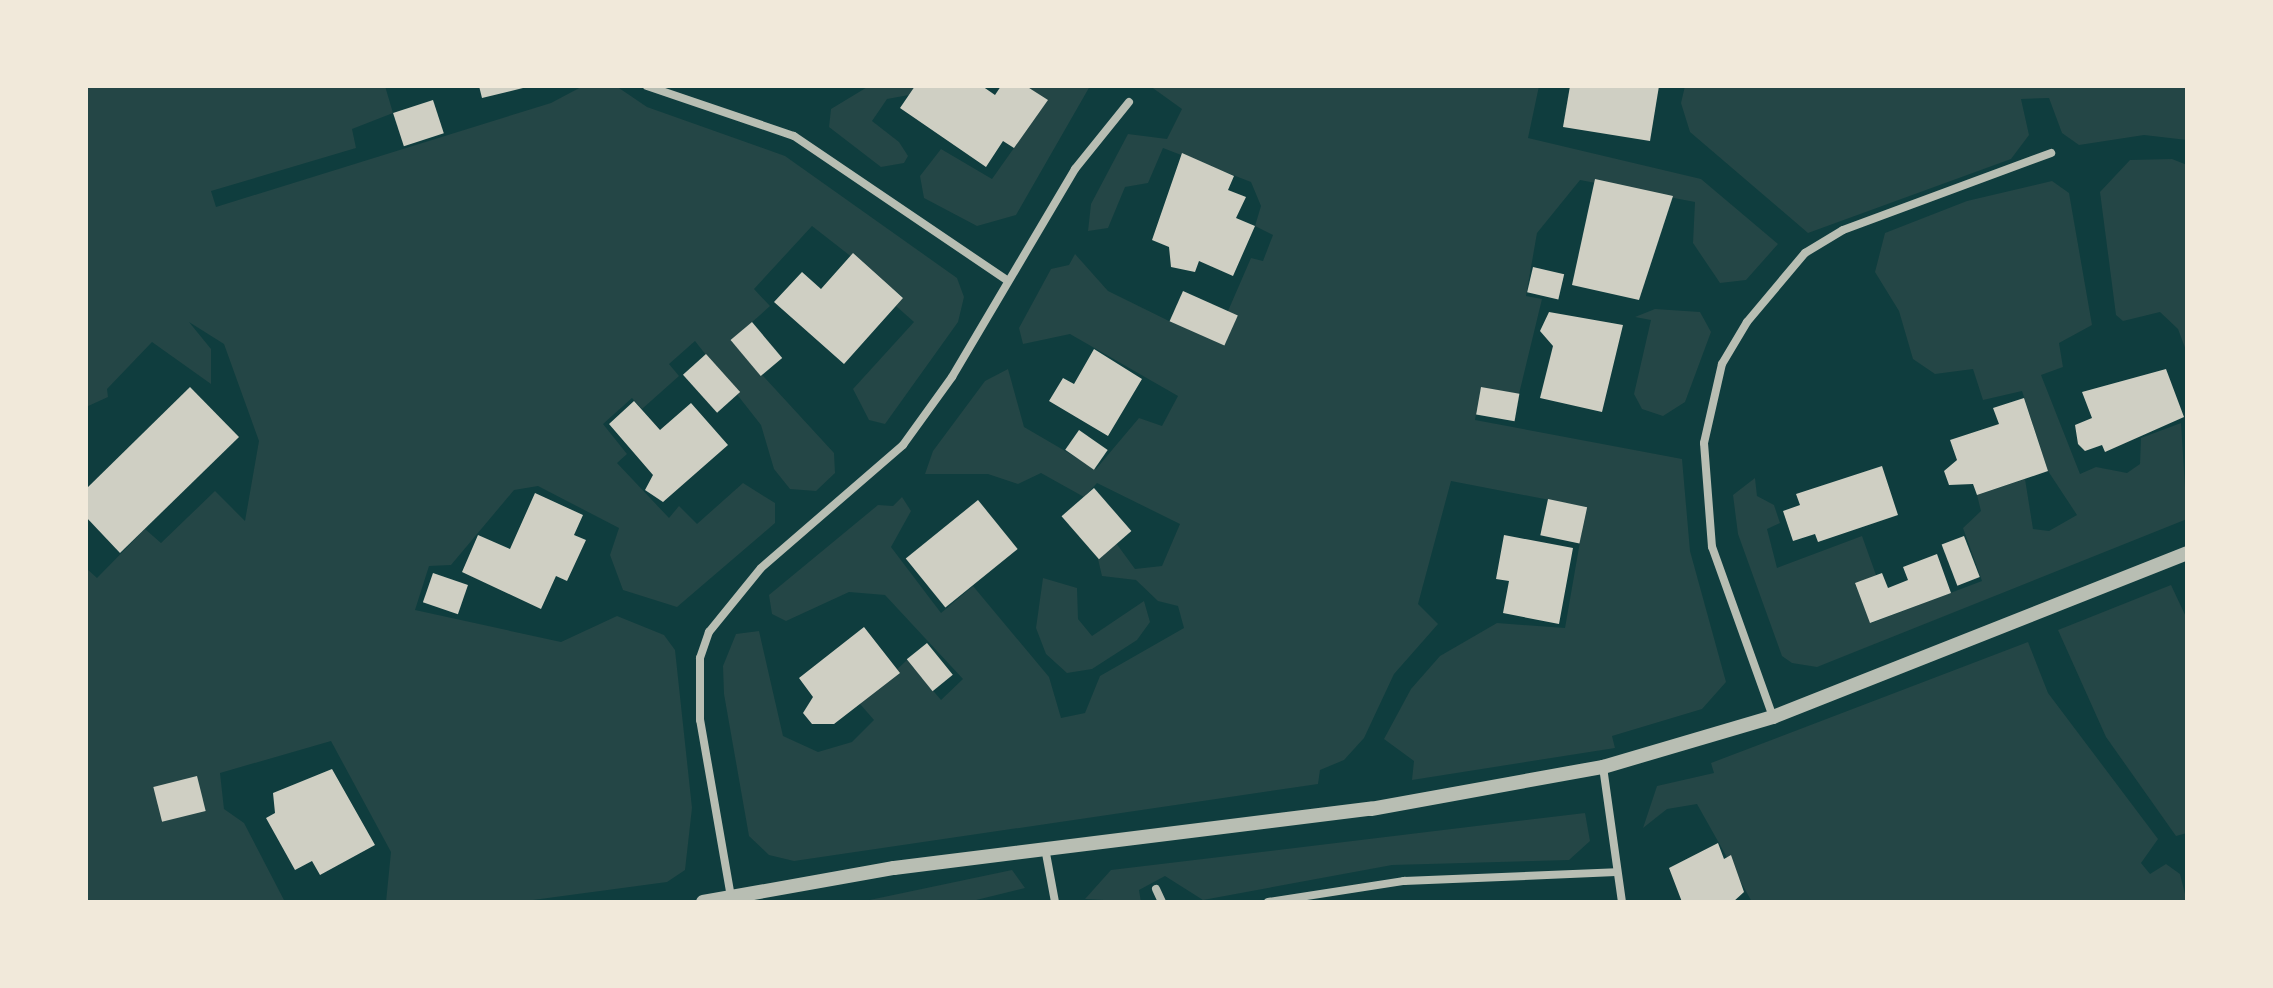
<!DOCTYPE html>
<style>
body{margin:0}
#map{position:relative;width:2273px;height:988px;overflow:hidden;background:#0f3d3e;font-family:"Times New Roman",serif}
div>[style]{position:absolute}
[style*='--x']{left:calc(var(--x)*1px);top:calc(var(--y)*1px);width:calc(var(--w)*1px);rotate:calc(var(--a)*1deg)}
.green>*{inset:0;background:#244646}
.building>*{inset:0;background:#cfcfc3;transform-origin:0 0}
.minor>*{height:8px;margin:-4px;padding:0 4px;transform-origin:4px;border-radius:4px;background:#b8beb3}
.tertiary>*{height:14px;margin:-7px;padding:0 7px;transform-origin:7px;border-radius:7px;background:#b8beb3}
span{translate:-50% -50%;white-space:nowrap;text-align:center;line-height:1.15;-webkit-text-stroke:8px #f1e9da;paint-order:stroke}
.frame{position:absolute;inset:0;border:88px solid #f1e9da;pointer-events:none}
</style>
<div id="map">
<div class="green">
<div style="clip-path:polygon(86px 86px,385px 86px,393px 113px,352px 129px,356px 148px,211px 191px,216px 207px,551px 103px,583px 86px,616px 86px,647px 107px,785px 156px,957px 278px,964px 297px,958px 322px,885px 424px,869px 420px,853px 389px,914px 322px,896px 306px,903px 297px,812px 226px,754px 289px,770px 306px,731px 341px,834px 453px,835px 473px,816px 491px,790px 489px,774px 469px,761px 425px,695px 341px,669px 364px,679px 376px,642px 409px,632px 398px,603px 424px,627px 454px,617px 463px,669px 518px,679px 506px,697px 524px,743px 483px,775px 503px,775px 523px,677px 607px,623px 590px,610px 555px,619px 528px,538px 486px,514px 490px,451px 565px,429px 566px,415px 610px,561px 642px,617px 616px,664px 635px,675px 650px,692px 808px,685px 870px,667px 882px,518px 902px,386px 902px,391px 852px,331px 741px,220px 773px,224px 809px,244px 823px,285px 902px,86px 902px,86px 568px,97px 578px,145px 529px,161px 543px,215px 491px,245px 521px,259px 441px,224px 344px,189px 322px,211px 349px,211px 384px,152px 342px,107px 389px,108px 397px,86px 407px)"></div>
<div style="clip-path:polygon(869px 86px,915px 86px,909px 95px,887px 99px,872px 121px,899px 142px,908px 156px,904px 163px,881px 167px,829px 127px,831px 109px)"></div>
<div style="clip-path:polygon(1026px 86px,1090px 86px,1016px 215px,977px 226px,924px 198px,920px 176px,941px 149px,992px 179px,1047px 101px)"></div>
<div style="clip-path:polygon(1150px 86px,1539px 86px,1528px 138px,1701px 179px,1778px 244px,1746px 280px,1720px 283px,1693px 243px,1695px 202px,1580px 180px,1537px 233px,1526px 296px,1542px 299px,1519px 394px,1481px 387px,1475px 420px,1682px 459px,1690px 551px,1726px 682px,1702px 709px,1612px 736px,1615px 748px,1412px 780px,1414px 761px,1384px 739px,1411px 689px,1440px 656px,1497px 623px,1565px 628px,1586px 507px,1451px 481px,1418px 604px,1438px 624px,1394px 674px,1364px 738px,1344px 760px,1320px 770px,1318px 784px,794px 861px,769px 855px,749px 836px,724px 694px,723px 666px,736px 634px,759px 631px,783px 736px,818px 752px,852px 742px,874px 720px,860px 704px,907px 660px,941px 700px,963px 679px,885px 595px,849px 592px,786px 621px,772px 614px,769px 595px,878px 505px,893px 506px,902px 497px,911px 511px,891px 547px,941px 613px,973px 586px,1049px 677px,1061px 718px,1085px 713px,1100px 676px,1184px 628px,1178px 606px,1158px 601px,1136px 580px,1102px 576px,1098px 559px,1116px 543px,1135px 569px,1162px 566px,1180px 524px,1097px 483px,1084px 497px,1041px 473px,1018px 484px,988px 474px,925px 474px,933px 451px,985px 381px,1008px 369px,1024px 427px,1096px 469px,1139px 418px,1162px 426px,1178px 396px,1070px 334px,1023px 344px,1019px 328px,1051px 269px,1069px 265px,1075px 254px,1108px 291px,1169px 321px,1228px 311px,1251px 258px,1263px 261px,1273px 235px,1255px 226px,1261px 206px,1251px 182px,1163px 148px,1148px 183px,1125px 187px,1108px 228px,1088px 231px,1091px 204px,1128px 134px,1167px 139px,1182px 109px)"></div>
<div style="clip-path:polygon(1685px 86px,2187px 86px,2187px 140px,2144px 135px,2079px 145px,2062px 133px,2049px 98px,2021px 99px,2029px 135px,2011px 159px,1808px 233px,1690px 132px,1681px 103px)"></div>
<div style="clip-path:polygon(2172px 159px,2187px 165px,2187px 353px,2178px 329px,2160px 312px,2123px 321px,2116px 315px,2100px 192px,2130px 160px)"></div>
<div style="clip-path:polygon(2052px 181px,2069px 193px,2092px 325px,2059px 343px,2063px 367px,2041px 375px,2080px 474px,2096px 467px,2127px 473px,2140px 464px,2141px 438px,2181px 423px,2187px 519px,1817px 667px,1792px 663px,1782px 656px,1738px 534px,1733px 495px,1755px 478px,1757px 496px,1774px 505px,1780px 523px,1767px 529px,1777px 568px,1862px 536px,1876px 575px,1855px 584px,1871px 623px,1982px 581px,1963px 528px,1981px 511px,1977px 495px,2025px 479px,2033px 529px,2049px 531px,2077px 515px,2048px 471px,2022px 391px,1983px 400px,1973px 369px,1935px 374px,1913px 359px,1899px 311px,1875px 272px,1885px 233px,1967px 201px)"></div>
<div style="clip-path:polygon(1655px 309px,1700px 312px,1711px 332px,1685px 402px,1663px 416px,1642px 409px,1634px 394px,1651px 320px,1635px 317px)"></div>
<div style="clip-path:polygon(1043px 578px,1077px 588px,1078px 619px,1092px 636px,1144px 601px,1150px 622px,1137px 640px,1092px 669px,1067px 673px,1046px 654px,1036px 628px)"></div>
<div style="clip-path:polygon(2171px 585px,2187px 619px,2187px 833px,2176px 836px,2106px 737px,2058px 630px)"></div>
<div style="clip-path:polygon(2028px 642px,2048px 693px,2158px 839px,2141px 863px,2150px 874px,2166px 864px,2180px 874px,2187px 902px,1752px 902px,1697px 804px,1667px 809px,1643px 828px,1657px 786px,1714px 773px,1711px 763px)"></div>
<div style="clip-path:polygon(1585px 813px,1590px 841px,1569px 860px,1392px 865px,1203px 900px,1165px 876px,1139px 890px,1141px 902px,1085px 899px,1111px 870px)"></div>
<div style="clip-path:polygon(1012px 870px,1025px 888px,968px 902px,860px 902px)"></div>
</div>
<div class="building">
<div style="clip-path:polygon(479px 86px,527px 86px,527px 87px,482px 98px)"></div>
<div style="clip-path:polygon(915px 86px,982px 86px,995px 95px,1001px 86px,1026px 86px,1048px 100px,1014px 148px,1003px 141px,986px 167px,900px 108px)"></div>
<div style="clip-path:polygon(1570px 86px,1659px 86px,1650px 141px,1563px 127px)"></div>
<div style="left:433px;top:100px;width:35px;height:42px;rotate:72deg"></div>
<div style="clip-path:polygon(1182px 153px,1234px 176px,1228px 190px,1246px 197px,1236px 218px,1255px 226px,1233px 276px,1199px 261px,1195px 272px,1171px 267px,1169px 247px,1152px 240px)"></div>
<div style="clip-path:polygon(1595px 179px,1673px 196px,1639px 300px,1572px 285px)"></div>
<div style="clip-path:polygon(853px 253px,903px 298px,844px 364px,774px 302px,802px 272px,821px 289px)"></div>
<div style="left:1533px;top:267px;width:32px;height:26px;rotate:13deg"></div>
<div style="left:1183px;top:291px;width:60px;height:33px;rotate:24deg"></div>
<div style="clip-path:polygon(1549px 312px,1623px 325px,1602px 412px,1540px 398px,1553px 346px,1540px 331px)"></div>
<div style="left:752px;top:322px;width:47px;height:28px;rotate:50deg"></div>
<div style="clip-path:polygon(1094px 349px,1142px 379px,1108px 436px,1049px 401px,1063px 378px,1074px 384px)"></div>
<div style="left:706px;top:354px;width:51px;height:31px;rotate:48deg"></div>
<div style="clip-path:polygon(2166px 369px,2184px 417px,2105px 452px,2102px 445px,2085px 451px,2078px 444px,2075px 425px,2092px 418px,2082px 392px)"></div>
<div style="clip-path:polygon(190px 387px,239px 437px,120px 553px,86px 517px,86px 489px)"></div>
<div style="left:1481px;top:387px;width:39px;height:28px;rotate:10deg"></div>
<div style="clip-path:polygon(2024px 398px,2048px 471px,1977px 495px,1973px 484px,1949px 485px,1944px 471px,1957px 460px,1950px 440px,1999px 424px,1993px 408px)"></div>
<div style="clip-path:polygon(634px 401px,660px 430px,691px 403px,728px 445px,663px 502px,645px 490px,653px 475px,609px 424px)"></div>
<div style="left:1079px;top:430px;width:35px;height:24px;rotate:35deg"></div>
<div style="clip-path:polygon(1882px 466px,1898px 515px,1818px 542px,1815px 534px,1793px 541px,1783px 511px,1800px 505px,1796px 494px)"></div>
<div style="left:1094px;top:488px;width:57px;height:43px;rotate:49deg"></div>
<div style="clip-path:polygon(535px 493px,583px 515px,574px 535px,586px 540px,567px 581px,556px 576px,541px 609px,462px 572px,478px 535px,510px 549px)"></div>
<div style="left:1548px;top:499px;width:40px;height:37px;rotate:12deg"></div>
<div style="left:978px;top:500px;width:63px;height:93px;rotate:51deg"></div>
<div style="clip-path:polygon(1504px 535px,1573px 548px,1559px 624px,1503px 613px,1509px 581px,1496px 579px)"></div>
<div style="left:1964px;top:536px;width:44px;height:24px;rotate:69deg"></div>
<div style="clip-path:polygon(1937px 554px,1951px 593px,1870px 623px,1855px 583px,1882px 573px,1888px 588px,1908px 580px,1903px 567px)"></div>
<div style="left:433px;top:573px;width:37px;height:31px;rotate:19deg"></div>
<div style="clip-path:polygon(864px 627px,900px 673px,834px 724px,812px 724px,803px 713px,813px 697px,799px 678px)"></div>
<div style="left:927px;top:643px;width:41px;height:26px;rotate:51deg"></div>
<div style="clip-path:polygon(332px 769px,375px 845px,320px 875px,312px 861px,295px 870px,266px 818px,275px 813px,273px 793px)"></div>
<div style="left:197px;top:776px;width:36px;height:45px;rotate:76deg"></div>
<div style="clip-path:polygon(1718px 843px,1724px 859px,1731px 855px,1744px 892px,1733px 902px,1682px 902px,1669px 868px)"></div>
</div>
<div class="minor">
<div style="--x:647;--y:86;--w:155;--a:18.8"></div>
<div style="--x:794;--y:136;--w:258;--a:34.1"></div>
<div style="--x:1773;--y:717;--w:181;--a:-109.7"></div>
<div style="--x:1712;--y:547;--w:104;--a:-94.4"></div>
<div style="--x:1704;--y:443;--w:81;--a:-77.2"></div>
<div style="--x:1722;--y:364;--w:49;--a:-59.2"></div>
<div style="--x:1747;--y:322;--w:90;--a:-50"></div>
<div style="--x:1805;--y:253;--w:44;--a:-31.2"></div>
<div style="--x:1843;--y:230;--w:222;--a:-20.3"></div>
<div style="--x:1603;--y:767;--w:136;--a:82"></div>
<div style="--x:1045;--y:848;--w:55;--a:79.5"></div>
<div style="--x:1156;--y:889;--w:14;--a:65"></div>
<div style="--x:731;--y:897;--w:180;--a:-99.9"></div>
<div style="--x:700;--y:720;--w:62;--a:-90"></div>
<div style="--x:700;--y:658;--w:28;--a:-71"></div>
<div style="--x:709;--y:632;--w:82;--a:-50.9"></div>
<div style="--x:761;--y:568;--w:188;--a:-40.9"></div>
<div style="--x:903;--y:445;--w:84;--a:-54.2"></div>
<div style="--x:952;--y:377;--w:242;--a:-59.4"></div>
<div style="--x:1075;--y:169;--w:86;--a:-51.1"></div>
<div style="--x:1268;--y:902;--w:138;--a:-8.8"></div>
<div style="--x:1404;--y:881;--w:212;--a:-2.4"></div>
</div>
<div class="tertiary">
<div style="--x:703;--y:902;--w:194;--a:-10.1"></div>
<div style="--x:894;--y:868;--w:481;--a:-7.1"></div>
<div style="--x:1371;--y:809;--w:236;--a:-10.3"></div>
<div style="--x:1603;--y:767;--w:177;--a:-16.4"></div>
<div style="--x:1773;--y:717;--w:445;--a:-21.6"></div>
</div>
<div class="frame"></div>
</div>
